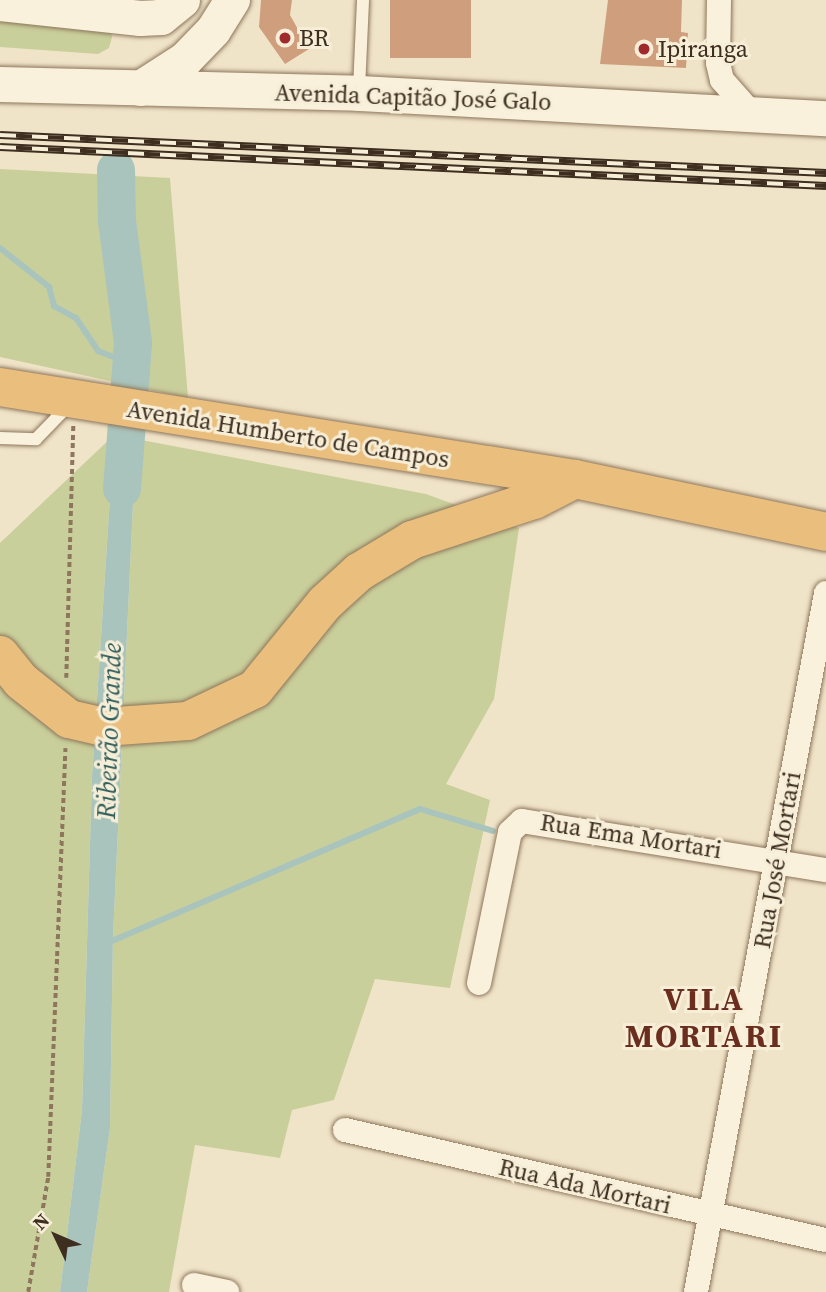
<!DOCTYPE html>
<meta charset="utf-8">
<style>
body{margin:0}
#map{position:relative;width:826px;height:1292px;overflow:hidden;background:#f0e4c8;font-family:"Source Serif 4",serif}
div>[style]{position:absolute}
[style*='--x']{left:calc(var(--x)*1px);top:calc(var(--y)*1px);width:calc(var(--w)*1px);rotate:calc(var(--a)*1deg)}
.green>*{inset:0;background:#c9cf9b}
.water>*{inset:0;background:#a9c4bc}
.stream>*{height:6px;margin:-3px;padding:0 3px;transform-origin:3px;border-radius:3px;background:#a9c4bc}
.river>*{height:38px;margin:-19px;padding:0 19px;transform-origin:19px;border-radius:19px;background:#a9c4bc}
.building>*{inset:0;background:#cf9f7d;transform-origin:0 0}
.path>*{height:3.5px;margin-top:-1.75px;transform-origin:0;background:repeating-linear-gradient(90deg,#8d765c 0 5px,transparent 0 8.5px)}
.roads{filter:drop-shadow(0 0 2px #8d765c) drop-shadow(0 0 2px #8d765c)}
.service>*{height:12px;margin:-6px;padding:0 6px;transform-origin:6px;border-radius:6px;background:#faf1dc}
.minor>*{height:24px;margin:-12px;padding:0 12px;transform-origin:12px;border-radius:12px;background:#faf1dc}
.secondary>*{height:35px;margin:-17.5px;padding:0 17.5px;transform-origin:17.5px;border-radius:17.5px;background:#faf1dc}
.trunk>*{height:38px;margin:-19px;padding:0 19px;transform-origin:19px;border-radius:19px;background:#eabe7c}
.rail>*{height:8px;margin-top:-4px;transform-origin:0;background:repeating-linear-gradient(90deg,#f7eed8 0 16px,#3d2e20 0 32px);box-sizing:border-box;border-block:2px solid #3d2e20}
.dots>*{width:19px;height:19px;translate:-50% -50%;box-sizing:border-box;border:4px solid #f7eed8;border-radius:50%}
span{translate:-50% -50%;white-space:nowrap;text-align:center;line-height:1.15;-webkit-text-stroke:6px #f7eed8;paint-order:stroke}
.poi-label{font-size:24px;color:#3d2e20}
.left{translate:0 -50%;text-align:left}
.street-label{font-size:24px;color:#3d2e20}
.water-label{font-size:26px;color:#2f5d5a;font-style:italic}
.district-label{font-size:32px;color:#6b2e1e;font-weight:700;letter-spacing:2px}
.north{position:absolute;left:21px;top:1201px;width:70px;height:70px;-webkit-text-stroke:5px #f7eed8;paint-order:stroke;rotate:314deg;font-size:19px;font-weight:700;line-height:28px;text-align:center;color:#3d2e20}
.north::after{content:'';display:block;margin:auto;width:24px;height:32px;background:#3d2e20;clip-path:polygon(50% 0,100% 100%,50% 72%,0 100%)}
</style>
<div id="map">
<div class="green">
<div style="clip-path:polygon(0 13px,109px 26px,112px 37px,109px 48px,98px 54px,0 47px)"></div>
<div style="clip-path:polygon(0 169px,170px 178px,188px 398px,0 357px)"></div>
<div style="clip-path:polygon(114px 435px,92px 777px,82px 1110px,60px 1292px,0 1292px,0 543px)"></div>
<div style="clip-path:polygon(136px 439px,426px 494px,519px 528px,494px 699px,446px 784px,490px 800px,450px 988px,375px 979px,334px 1100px,292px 1110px,280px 1158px,195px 1145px,169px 1292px,87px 1292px,110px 1128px,113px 937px)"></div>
</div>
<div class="water">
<div style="clip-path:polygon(114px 435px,136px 439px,113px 937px,110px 1128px,87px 1292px,60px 1292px,82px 1110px,92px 777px)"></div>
</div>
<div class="stream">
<div style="--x:0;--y:248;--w:63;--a:38.5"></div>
<div style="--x:49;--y:287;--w:20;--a:75"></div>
<div style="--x:54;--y:306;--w:25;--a:29"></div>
<div style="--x:76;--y:318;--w:40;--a:56"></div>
<div style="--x:98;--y:351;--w:25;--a:21"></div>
<div style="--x:121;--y:360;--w:16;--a:55"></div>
<div style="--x:105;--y:944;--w:343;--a:-23.2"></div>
<div style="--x:420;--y:809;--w:76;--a:16.8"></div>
</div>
<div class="river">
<div style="--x:116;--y:170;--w:51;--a:88.9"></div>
<div style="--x:117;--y:221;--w:123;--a:82.5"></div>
<div style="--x:133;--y:343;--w:146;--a:94.3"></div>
</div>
<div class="building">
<div style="clip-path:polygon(261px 0,292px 0,290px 15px,309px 49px,285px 64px,259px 27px)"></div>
<div style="left:390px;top:0;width:81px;height:58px"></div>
<div style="clip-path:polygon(608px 0,682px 0,681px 32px,688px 33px,686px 68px,600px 64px)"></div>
</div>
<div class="path">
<div style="--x:66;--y:678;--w:252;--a:-88.4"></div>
<div style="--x:28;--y:1292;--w:117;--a:-80.1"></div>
<div style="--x:48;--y:1177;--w:429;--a:-87.7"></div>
</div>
<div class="roads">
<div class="service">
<div style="--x:359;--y:89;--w:89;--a:-87.4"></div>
<div style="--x:0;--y:438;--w:36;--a:2"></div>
<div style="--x:36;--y:439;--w:50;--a:-45.8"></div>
</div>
<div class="minor">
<div style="--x:719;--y:0;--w:63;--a:90.9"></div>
<div style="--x:718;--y:63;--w:17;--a:77"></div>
<div style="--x:722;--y:80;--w:47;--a:48.5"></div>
<div style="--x:479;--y:983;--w:154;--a:-78.4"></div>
<div style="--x:510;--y:832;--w:16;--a:-43"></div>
<div style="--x:522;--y:821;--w:308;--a:9.2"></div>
<div style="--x:345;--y:1130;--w:493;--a:12.9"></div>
<div style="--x:194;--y:1285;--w:34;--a:12"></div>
<div style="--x:696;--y:1292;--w:711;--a:-79.46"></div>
</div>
<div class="secondary">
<div style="--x:0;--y:3;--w:141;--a:6.1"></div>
<div style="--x:140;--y:18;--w:21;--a:-3"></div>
<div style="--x:161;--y:17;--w:27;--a:-39"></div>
<div style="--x:0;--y:84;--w:359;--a:1.4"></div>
<div style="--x:359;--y:93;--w:468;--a:3.1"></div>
<div style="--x:140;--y:88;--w:54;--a:-32.8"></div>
<div style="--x:185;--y:59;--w:40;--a:-46"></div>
<div style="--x:213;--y:30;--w:36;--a:-58"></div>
</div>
<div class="trunk">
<div style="--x:0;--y:387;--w:582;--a:9.09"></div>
<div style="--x:575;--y:479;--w:257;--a:11.9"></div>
<div style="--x:0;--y:655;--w:33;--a:51"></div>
<div style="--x:21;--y:681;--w:61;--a:38.4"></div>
<div style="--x:69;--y:719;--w:35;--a:13"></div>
<div style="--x:103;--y:727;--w:85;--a:-4"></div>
<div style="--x:188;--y:721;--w:74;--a:-25.5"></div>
<div style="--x:255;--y:689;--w:111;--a:-50.9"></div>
<div style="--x:325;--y:603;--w:46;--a:-42.4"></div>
<div style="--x:359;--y:572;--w:62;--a:-31.1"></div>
<div style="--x:412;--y:540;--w:128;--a:-18.2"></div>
<div style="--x:534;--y:500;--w:46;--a:-27.1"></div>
</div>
</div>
<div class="rail">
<div style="--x:0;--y:135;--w:827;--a:2.63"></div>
<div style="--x:0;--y:147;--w:827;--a:2.7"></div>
</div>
<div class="dots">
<div style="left:285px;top:38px;background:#9e2a2b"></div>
<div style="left:644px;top:49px;background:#9e2a2b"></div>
</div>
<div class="poi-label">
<span class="left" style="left:299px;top:38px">BR</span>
<span class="left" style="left:658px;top:49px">Ipiranga</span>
</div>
<div class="street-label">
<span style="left:413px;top:97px;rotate:2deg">Avenida Capitão José Galo</span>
<span style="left:288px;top:434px;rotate:9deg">Avenida Humberto de Campos</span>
<span style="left:631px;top:836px;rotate:9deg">Rua Ema Mortari</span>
<span style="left:777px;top:860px;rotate:-80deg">Rua José Mortari</span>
<span style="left:585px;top:1186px;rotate:13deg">Rua Ada Mortari</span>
</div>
<div class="water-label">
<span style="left:110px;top:731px;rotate:-88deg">Ribeirão Grande</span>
</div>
<div class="district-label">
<span style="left:704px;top:1018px">VILA<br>MORTARI</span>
</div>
<div class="north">N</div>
</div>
